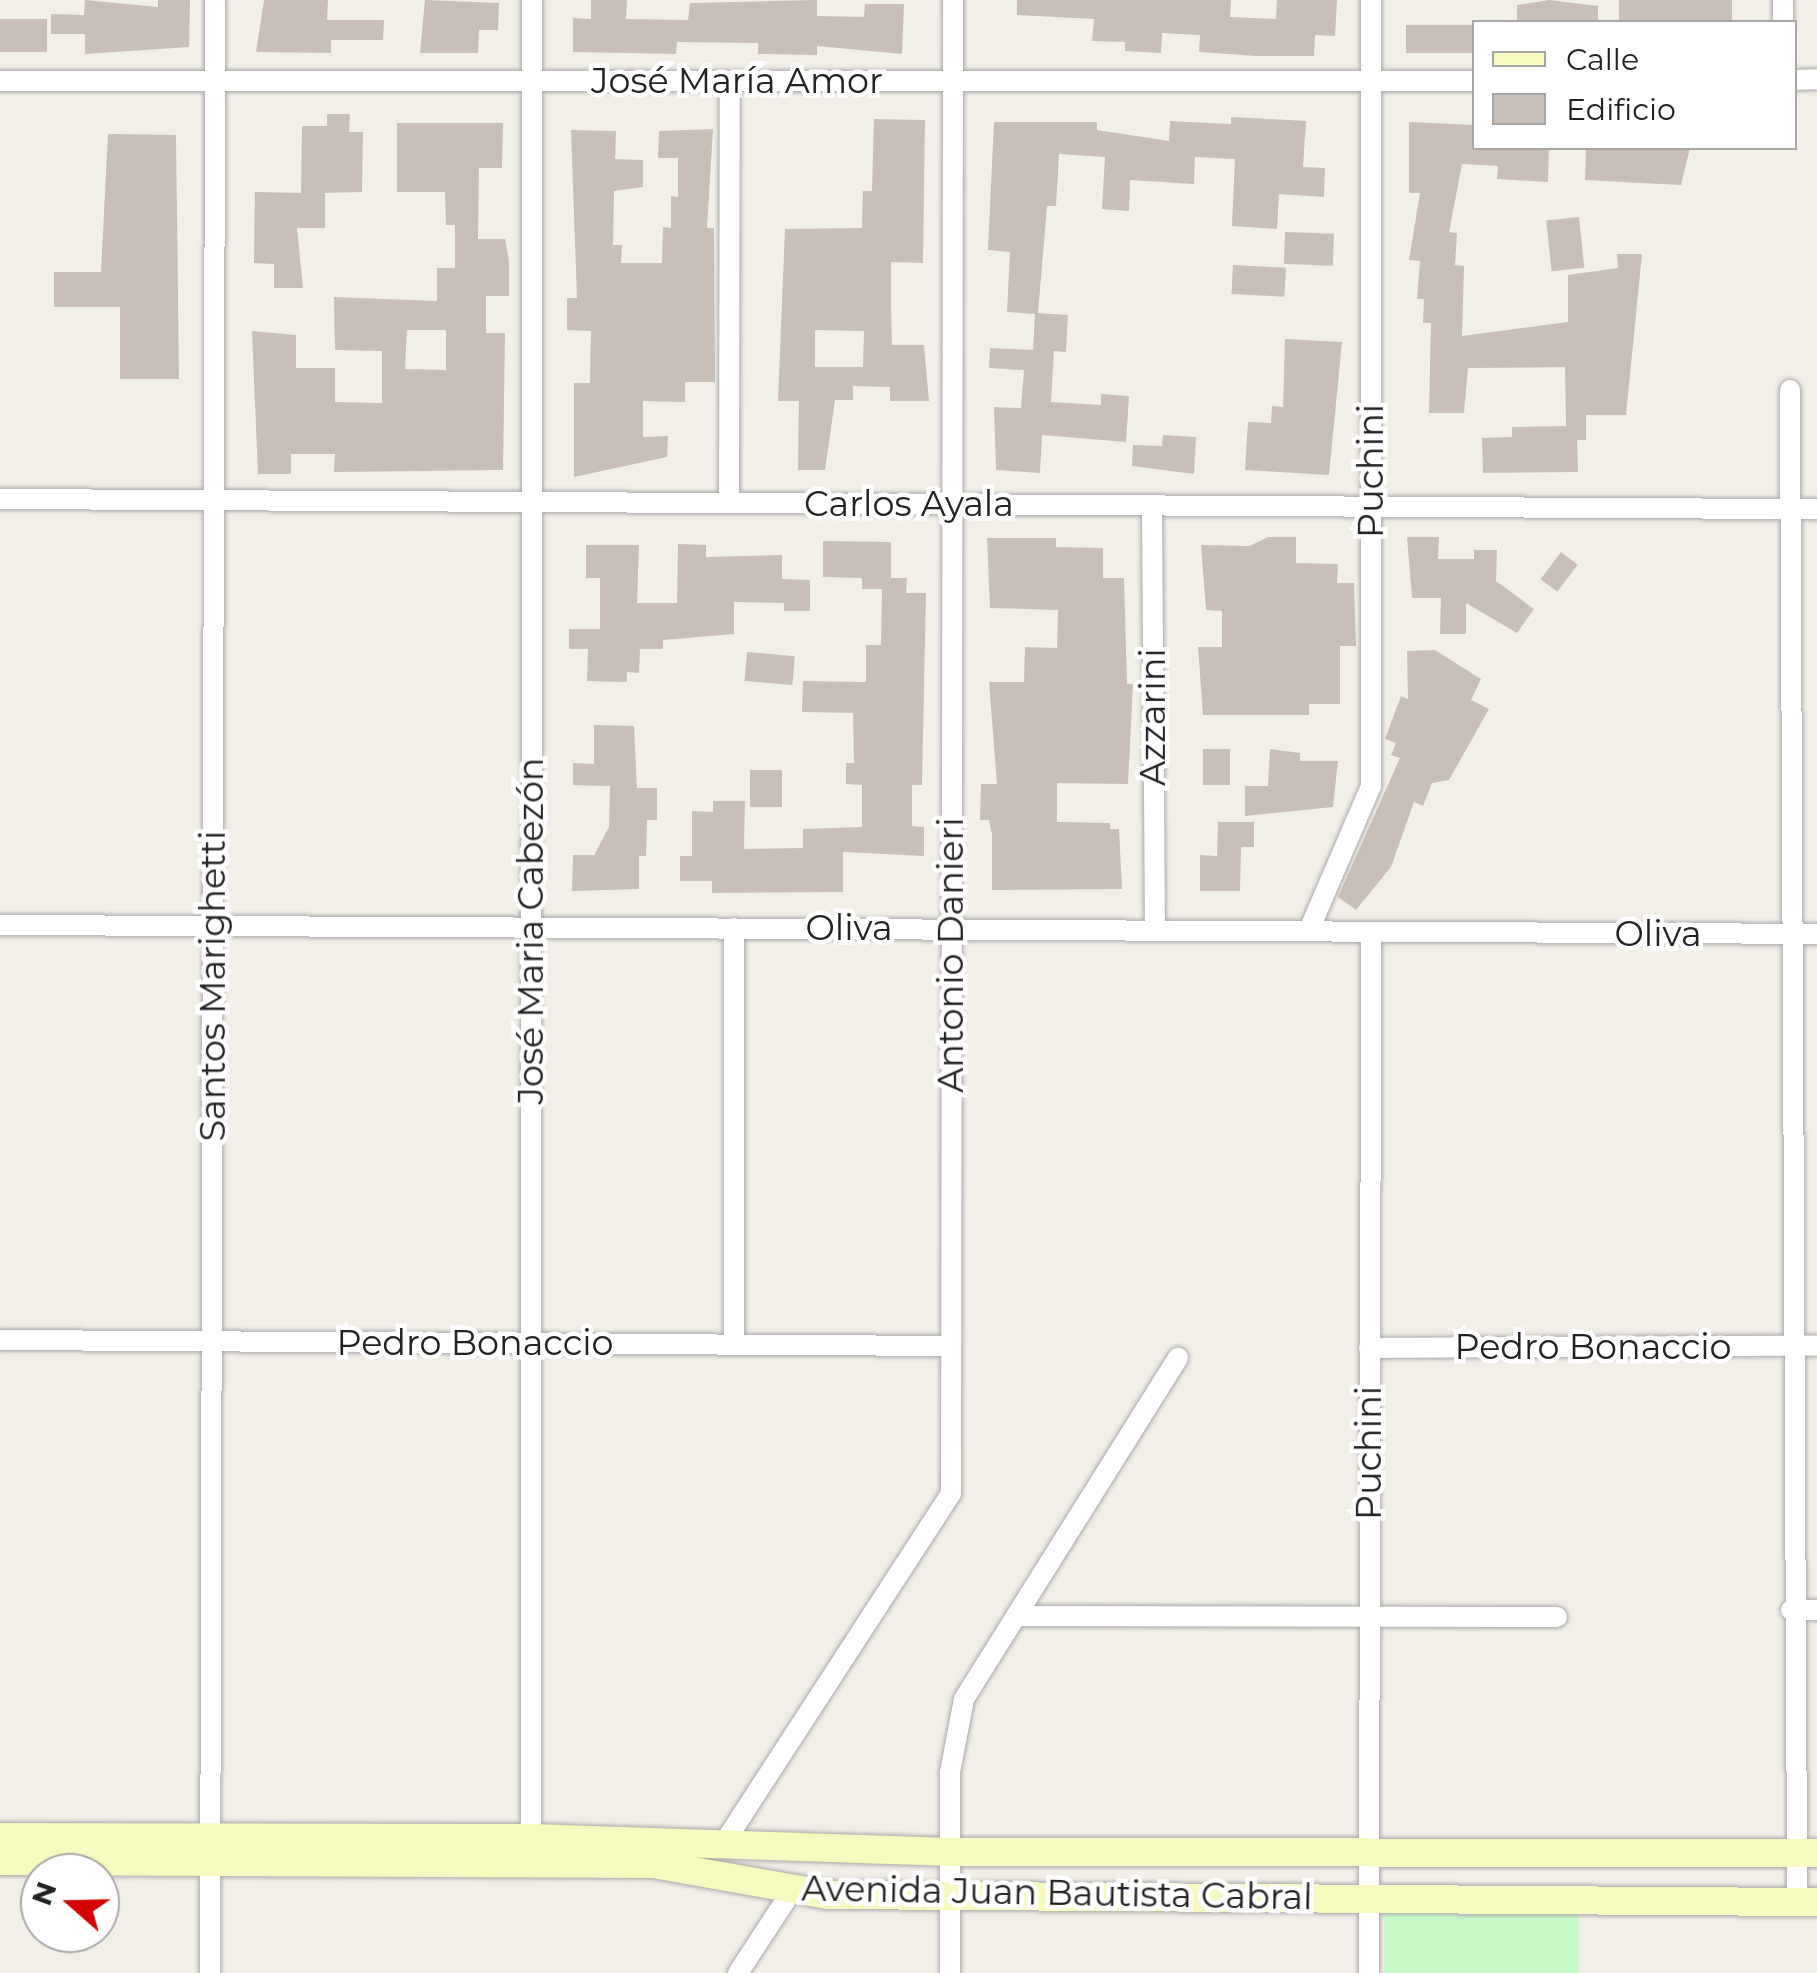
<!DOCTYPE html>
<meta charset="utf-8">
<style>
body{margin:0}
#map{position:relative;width:1817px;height:1973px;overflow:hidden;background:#f2efe9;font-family:Montserrat,sans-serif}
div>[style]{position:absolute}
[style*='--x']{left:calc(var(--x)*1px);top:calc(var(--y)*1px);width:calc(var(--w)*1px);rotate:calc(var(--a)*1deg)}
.park>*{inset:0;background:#c8facc;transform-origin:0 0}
.building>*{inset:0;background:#c7bfb8;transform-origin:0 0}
.roads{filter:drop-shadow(0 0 2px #a9a9a9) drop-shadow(0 0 2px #a9a9a9)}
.minor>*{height:20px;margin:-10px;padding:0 10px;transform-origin:10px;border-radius:10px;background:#fff}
.secondary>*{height:28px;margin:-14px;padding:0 14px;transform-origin:14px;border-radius:14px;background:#f7fabf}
span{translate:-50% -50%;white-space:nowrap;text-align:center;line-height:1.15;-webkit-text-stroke:9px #fff;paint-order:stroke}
.street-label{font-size:35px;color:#222}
.legend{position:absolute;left:1472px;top:20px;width:325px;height:130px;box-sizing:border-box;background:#fff;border:2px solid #a7a7a7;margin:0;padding:12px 18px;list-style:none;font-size:30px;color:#222}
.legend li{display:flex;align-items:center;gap:20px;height:50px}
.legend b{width:50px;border:2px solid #a7a7a7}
.north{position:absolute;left:20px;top:1853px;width:100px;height:100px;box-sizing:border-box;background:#fff;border:2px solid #a7a7a7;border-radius:50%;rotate:290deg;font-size:28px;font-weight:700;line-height:40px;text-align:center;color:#222}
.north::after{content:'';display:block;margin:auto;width:35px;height:45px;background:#d40000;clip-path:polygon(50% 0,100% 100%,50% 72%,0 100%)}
</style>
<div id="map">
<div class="park">
<div style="left:1384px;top:1914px;width:195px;height:59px"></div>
</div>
<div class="building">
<div style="clip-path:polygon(85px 0,158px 7px,158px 0,190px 0,189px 47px,85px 54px,85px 34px,51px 34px,51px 14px,84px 15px)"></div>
<div style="clip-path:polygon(264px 0,328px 0,327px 20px,384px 20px,383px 40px,331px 40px,331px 53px,256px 52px)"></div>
<div style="clip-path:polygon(425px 0,499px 3px,498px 30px,479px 30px,478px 53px,420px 53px)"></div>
<div style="clip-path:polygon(591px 0,627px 0,626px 19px,688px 20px,690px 3px,817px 0,817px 16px,864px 17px,865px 4px,904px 4px,902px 54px,817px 46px,817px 55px,758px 54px,758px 43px,677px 42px,676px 54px,573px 52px,573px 18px,591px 19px)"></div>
<div style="clip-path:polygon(1017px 0,1231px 0,1230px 17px,1276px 19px,1277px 0,1337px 0,1335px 36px,1315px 35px,1314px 56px,1257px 56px,1199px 52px,1200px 35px,1162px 33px,1161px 53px,1125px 51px,1125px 42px,1092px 41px,1094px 19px,1017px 15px)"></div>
<div style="clip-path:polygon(1549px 0,1598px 6px,1598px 22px,1517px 22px,1517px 5px)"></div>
<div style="left:1619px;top:0;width:113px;height:22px"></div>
<div style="left:0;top:19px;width:47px;height:33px"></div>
<div style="left:1474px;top:25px;width:28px;height:68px;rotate:90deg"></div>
<div style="clip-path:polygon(327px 114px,350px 114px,349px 132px,363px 132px,362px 192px,325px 193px,325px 228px,297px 228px,303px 288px,274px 288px,274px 264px,254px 263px,255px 192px,301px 193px,302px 126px,327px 126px)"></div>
<div style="clip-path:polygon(1231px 117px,1306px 121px,1303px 167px,1325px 168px,1324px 197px,1279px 194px,1277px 229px,1232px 226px,1235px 159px,1195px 157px,1194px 184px,1130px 180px,1129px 211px,1102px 209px,1105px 157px,1059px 154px,1056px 206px,1047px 206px,1038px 313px,1068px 315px,1066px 352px,1054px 351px,1051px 402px,1101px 405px,1101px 394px,1129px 396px,1126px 442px,1042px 435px,1040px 473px,996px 470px,994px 407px,1021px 408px,1024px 370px,989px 368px,990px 348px,1033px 350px,1035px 314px,1007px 312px,1010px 252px,988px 250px,994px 122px,1097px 122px,1097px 130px,1169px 141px,1170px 121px,1231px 124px)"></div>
<div style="clip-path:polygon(evenodd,874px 119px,925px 120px,923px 263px,891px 262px,891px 308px,892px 345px,924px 345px,929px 401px,890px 401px,890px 387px,853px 386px,853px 400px,835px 400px,825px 470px,798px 470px,799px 401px,778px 401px,785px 229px,862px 228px,863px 191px,872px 191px,874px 119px,815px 330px,864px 331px,863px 367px,815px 367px,815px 330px)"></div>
<div style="clip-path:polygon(1409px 122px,1474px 125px,1474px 148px,1549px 148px,1548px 182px,1497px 179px,1498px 166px,1462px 164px,1449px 232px,1457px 233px,1455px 265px,1464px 266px,1462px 336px,1568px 322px,1568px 275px,1618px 268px,1617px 254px,1642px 254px,1626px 415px,1586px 415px,1586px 440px,1577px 440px,1578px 472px,1483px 473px,1482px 438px,1512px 437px,1512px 427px,1566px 426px,1565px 367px,1468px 368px,1464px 413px,1429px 413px,1431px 323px,1423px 323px,1424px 299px,1417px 299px,1420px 261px,1409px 260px,1420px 193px,1409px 193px)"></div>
<div style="clip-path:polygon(evenodd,397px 123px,503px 123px,502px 168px,479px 168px,478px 239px,505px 239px,509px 261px,509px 296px,486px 296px,486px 333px,505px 333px,503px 470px,334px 472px,335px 454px,291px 454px,291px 474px,258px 474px,252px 331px,296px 335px,296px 368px,335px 368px,335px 402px,382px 403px,382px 351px,335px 350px,334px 297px,437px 301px,437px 268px,455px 268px,455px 225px,446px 225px,445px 192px,397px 192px,397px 123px,446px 330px,446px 370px,405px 369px,407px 330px,446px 330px)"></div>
<div style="clip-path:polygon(713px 129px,707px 228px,714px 228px,715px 382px,685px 382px,685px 402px,643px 401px,643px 437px,668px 436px,667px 457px,574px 477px,574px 383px,590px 383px,591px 331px,567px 330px,567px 298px,577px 298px,571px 130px,616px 131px,615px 159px,643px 160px,643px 187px,614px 191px,613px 245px,622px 245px,621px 263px,662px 263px,663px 227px,671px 228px,671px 196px,678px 197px,678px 158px,658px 158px,659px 131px)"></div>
<div style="clip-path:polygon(108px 134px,176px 135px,179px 379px,120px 379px,120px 307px,54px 307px,54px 272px,101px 272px)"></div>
<div style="clip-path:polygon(1690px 148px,1681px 185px,1585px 180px,1586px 150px)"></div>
<div style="left:1579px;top:217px;width:51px;height:33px;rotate:84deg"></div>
<div style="left:1285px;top:232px;width:49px;height:32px;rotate:2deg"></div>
<div style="left:1233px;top:265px;width:53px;height:29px;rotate:3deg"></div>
<div style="clip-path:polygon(1285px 339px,1342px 342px,1329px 475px,1245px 470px,1248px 422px,1271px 423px,1272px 406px,1283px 407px)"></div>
<div style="clip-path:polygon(1163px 435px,1196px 437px,1194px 474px,1132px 466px,1133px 445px,1162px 446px)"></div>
<div style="clip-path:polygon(1268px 537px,1296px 537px,1296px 563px,1338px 564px,1337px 583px,1354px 583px,1356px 646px,1340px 646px,1340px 704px,1309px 704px,1309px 715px,1203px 715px,1198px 647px,1222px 647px,1222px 611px,1206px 610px,1201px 545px,1250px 546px)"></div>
<div style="clip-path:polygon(1407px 537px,1439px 537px,1438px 559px,1474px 559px,1474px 550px,1497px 550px,1496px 581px,1534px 609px,1517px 633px,1466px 603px,1466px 634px,1440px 634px,1441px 598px,1412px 598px)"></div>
<div style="clip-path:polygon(987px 538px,1056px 538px,1056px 547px,1103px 548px,1103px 578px,1124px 578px,1127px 684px,1133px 684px,1128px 784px,1057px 783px,1057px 822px,1110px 823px,1110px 829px,1119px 829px,1122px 889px,992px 890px,992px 834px,989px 820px,980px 820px,981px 784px,997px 784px,989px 682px,1024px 682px,1025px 647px,1057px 648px,1058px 610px,990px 608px)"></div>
<div style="clip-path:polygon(823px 541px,891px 542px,891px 578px,907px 578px,906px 593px,926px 593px,922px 785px,912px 785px,912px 826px,924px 827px,924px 856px,843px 852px,843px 892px,712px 893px,712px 881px,680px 881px,680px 856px,692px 856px,692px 811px,713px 812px,713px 801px,745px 801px,744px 849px,803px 848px,803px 829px,862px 827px,862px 785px,846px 784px,846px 763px,854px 763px,853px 713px,802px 712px,803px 681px,866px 682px,866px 645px,881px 645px,882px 589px,862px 589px,862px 578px,823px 577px)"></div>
<div style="clip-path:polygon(678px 544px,706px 545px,706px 557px,782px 555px,782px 579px,810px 580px,810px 611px,784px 611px,784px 603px,734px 602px,734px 634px,663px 640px,663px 649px,640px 649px,639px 673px,627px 672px,627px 682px,587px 681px,588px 649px,569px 649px,569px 629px,600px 629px,600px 578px,586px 578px,586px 545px,639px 545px,637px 603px,677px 603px)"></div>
<div style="left:1561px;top:552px;width:21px;height:34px;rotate:37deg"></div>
<div style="clip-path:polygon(1435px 650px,1481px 679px,1471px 700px,1489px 709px,1449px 780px,1432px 783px,1423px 806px,1414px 802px,1391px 867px,1356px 910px,1338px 897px,1400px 758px,1391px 755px,1396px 743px,1385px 739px,1401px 696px,1408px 699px,1407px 651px)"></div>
<div style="left:747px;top:652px;width:48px;height:29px;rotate:5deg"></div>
<div style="clip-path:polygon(594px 725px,634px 726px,637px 788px,657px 788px,657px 820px,647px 820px,646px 856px,639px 856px,639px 889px,572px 891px,573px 855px,594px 855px,609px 827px,610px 786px,573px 785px,573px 763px,594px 764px)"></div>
<div style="left:1203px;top:749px;width:27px;height:36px"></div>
<div style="clip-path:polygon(1270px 749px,1300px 753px,1300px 761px,1338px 761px,1333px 807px,1245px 816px,1245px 786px,1268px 786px)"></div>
<div style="left:750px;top:770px;width:32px;height:37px"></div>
<div style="clip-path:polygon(1218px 822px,1254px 822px,1254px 847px,1241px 847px,1240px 891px,1200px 891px,1200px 855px,1217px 856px)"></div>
</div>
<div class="roads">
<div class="minor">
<div style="--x:1783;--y:22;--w:22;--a:-90"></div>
<div style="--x:1794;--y:80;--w:23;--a:-2"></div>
<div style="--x:0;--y:81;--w:1474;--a:0"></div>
<div style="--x:1790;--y:390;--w:1512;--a:89.73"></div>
<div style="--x:0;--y:499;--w:1817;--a:0.32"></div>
<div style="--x:729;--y:503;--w:422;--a:-89.9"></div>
<div style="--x:1152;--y:505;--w:424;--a:89.6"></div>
<div style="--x:0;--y:925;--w:1817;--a:0.28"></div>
<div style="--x:1309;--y:930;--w:157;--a:-66.7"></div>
<div style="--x:1371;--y:786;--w:786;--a:-90"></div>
<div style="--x:0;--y:1340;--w:951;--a:0.36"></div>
<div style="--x:734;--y:1345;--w:417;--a:-90"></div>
<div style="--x:1369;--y:1348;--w:448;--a:-0.3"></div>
<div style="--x:1791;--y:1610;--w:26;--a:0"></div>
<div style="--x:1016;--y:1616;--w:541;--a:0.11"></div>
<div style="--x:724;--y:1843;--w:417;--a:-57"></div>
<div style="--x:951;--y:1493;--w:1493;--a:-89.92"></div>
<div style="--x:531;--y:1851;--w:1851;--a:-89.97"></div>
<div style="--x:210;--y:1973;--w:1973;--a:-89.85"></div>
<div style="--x:738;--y:1973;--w:97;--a:-56.8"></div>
<div style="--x:950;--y:1973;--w:201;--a:-90"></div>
<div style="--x:950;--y:1772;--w:74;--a:-79.1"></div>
<div style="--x:964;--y:1699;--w:403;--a:-57.9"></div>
<div style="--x:1369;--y:1973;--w:1040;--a:-89.89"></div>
</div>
<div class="secondary">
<div style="--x:0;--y:1837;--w:531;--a:0.11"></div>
<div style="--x:531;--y:1838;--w:420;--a:1.9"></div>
<div style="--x:951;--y:1852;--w:866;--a:0.07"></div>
<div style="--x:0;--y:1861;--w:653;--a:0.26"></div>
<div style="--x:653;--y:1864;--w:178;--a:10"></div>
<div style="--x:828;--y:1895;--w:989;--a:0.41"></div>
</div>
</div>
<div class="street-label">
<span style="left:737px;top:81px">José María Amor</span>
<span style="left:1371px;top:471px;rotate:-90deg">Puchini</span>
<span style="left:909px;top:504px">Carlos Ayala</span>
<span style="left:1153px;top:717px;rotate:-90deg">Azzarini</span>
<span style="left:849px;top:928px">Oliva</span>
<span style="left:531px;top:931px;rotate:-90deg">José Maria Cabezón</span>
<span style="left:1658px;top:934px">Oliva</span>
<span style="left:951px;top:955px;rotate:-90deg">Antonio Danieri</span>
<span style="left:213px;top:986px;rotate:-90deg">Santos Marighetti</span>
<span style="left:475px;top:1343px">Pedro Bonaccio</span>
<span style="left:1593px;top:1347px">Pedro Bonaccio</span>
<span style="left:1369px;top:1453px;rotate:-90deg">Puchini</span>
<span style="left:1057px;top:1893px;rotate:1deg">Avenida Juan Bautista Cabral</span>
</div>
<ul class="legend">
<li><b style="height:12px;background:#f7fabf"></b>Calle</li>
<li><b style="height:28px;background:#c7bfb8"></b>Edificio</li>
</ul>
<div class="north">N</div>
</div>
